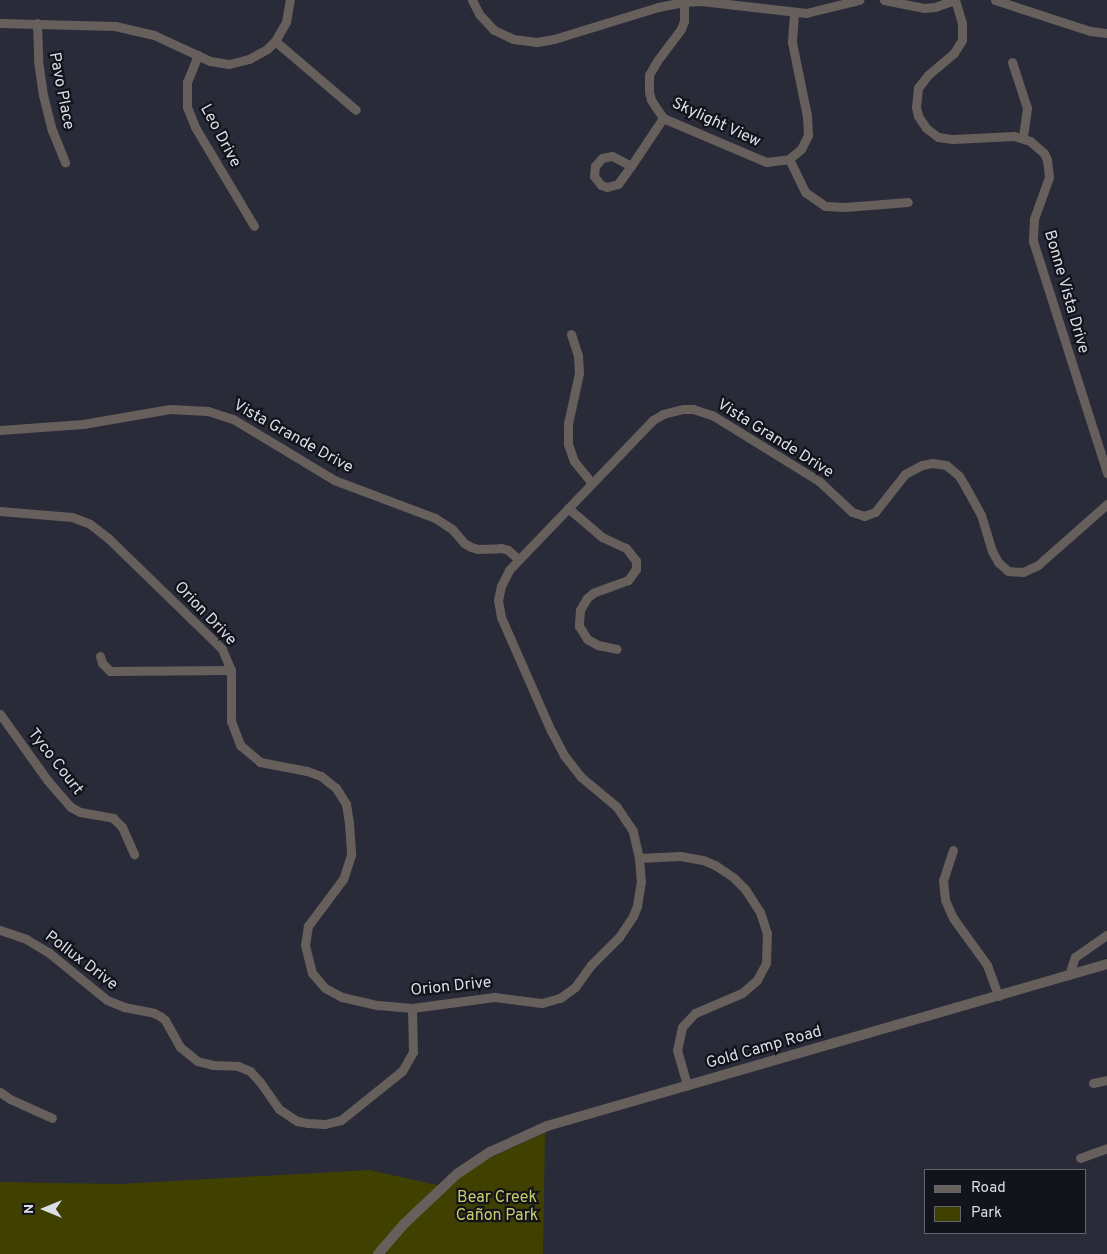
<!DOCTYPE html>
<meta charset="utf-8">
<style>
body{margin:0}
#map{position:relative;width:1107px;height:1254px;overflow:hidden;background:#292b39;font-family:Overpass,sans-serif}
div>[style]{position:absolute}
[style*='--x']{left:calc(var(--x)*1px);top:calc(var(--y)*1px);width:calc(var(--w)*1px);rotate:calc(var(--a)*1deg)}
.green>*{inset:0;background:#404000}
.minor>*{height:9px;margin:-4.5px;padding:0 4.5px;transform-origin:4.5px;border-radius:4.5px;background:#675f5b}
.tertiary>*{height:10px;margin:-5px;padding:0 5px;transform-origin:5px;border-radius:5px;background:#675f5b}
span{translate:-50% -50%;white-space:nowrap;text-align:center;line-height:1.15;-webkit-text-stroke:4.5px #13141b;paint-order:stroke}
.street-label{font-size:16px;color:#dcdde7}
.park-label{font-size:16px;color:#c9cc6c}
.legend{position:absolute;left:924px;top:1169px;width:162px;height:65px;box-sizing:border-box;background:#13141b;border:1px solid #63646d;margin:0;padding:6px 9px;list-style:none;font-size:15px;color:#dcdde7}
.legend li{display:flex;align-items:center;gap:10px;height:25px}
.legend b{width:25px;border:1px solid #63646d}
.north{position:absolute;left:20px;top:1184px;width:50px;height:50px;-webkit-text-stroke:4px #13141b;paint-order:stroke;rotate:270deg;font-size:14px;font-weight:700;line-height:20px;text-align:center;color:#dcdde7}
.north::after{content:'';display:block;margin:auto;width:18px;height:22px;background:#dcdde7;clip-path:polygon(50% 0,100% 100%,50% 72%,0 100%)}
</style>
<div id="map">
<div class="green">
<div style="clip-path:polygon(545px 1133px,543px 1254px,0 1254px,0 1182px,119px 1184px,369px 1170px,437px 1185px,443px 1191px,454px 1180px,485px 1160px)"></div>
</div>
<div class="minor">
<div style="--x:472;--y:0;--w:16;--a:63"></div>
<div style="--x:479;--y:14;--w:22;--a:47"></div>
<div style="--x:494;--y:30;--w:21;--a:25"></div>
<div style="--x:513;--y:39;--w:24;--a:7"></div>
<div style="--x:537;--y:42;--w:17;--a:-10"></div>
<div style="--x:554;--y:39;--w:109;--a:-17.1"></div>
<div style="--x:658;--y:7;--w:26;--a:-11"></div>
<div style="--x:684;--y:2;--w:17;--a:-3"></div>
<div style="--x:701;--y:1;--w:106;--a:6.5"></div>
<div style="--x:806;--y:13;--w:55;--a:-13.8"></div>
<div style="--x:884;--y:0;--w:41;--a:11.3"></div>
<div style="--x:924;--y:8;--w:11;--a:-5"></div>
<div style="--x:935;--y:7;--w:20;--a:-20"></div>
<div style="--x:955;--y:0;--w:24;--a:73"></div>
<div style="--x:962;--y:23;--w:17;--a:90"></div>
<div style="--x:962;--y:40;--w:15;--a:122"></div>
<div style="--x:954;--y:53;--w:34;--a:140"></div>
<div style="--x:928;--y:75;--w:16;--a:128"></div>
<div style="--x:918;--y:88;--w:19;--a:96"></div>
<div style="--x:916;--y:107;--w:9;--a:77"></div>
<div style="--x:918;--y:116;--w:14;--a:56"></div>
<div style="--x:926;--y:128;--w:15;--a:37"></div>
<div style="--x:938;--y:137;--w:15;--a:8"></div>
<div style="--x:953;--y:139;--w:61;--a:-2.8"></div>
<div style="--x:1014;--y:136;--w:17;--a:17"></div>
<div style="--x:1030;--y:141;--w:18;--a:41"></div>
<div style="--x:1044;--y:153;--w:8;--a:67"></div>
<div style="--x:1047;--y:160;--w:17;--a:83"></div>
<div style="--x:1049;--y:177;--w:45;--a:109.7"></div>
<div style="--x:1034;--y:219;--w:22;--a:93"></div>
<div style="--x:1033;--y:241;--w:244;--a:72.3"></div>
<div style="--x:995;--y:0;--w:100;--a:18.1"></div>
<div style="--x:1090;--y:31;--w:17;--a:7"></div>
<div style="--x:684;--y:2;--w:19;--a:90"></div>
<div style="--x:684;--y:21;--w:9;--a:111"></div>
<div style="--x:681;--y:29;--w:40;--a:127"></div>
<div style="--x:657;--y:61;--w:16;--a:120"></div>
<div style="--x:649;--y:75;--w:17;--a:90"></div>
<div style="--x:649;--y:92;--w:8;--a:76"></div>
<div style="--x:651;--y:100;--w:22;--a:56"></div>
<div style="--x:663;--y:118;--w:112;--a:23.1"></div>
<div style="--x:766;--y:162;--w:23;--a:-7"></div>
<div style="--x:789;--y:159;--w:16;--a:-40"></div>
<div style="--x:801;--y:149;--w:16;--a:-63"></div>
<div style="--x:808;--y:135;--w:19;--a:-93"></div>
<div style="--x:807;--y:116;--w:76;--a:-101.5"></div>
<div style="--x:792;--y:42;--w:29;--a:-86"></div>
<div style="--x:0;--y:23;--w:115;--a:1.5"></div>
<div style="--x:115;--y:26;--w:40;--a:13"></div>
<div style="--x:154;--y:35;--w:62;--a:24.9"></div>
<div style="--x:210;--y:61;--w:19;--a:9"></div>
<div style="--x:229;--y:64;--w:21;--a:-14"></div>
<div style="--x:249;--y:59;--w:21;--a:-29"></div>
<div style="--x:267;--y:49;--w:11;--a:-45"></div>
<div style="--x:275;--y:41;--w:22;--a:-60"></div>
<div style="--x:286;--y:22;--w:22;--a:-80"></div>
<div style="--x:37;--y:23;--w:37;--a:88"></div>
<div style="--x:38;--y:60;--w:35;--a:82"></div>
<div style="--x:43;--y:95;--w:36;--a:76"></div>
<div style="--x:52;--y:130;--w:35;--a:68"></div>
<div style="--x:275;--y:41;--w:106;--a:40.4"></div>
<div style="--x:198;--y:55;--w:29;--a:112"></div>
<div style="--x:187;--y:82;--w:25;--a:90"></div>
<div style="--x:187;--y:107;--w:22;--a:68"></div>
<div style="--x:195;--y:127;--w:115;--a:59.2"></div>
<div style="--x:1012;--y:62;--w:48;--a:71.9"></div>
<div style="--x:1027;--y:108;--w:30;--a:98"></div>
<div style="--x:789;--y:159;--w:37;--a:64"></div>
<div style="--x:805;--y:192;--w:24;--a:35"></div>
<div style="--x:825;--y:206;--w:20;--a:3"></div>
<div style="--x:845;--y:207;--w:63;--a:-4.5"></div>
<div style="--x:631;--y:166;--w:21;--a:-152"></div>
<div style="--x:612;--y:156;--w:10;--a:169"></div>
<div style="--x:602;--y:158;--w:11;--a:131"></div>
<div style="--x:595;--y:166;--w:10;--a:96"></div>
<div style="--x:594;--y:176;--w:11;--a:52"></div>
<div style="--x:601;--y:185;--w:6;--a:18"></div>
<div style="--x:607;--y:187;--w:11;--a:-15"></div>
<div style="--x:618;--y:184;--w:22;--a:-54"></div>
<div style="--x:631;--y:166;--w:58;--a:-56.3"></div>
<div style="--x:571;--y:334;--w:22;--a:72"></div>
<div style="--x:578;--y:355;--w:18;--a:87"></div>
<div style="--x:579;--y:373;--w:52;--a:102.2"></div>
<div style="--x:568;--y:424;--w:20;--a:90"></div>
<div style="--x:568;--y:444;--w:18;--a:71"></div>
<div style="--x:574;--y:461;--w:28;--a:51"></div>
<div style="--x:0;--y:430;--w:83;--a:-4.1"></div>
<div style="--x:83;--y:424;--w:88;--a:-9.8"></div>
<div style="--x:170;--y:409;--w:38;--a:3"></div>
<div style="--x:208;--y:411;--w:26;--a:18"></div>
<div style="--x:233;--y:419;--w:118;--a:31.1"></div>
<div style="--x:334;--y:480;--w:108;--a:20.6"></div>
<div style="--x:435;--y:518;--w:20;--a:33"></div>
<div style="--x:452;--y:529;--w:18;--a:49"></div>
<div style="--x:464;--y:543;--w:8;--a:30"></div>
<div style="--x:471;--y:547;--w:7;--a:16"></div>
<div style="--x:478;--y:549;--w:23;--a:-2"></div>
<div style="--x:501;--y:548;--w:7;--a:16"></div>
<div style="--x:508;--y:550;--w:13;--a:42"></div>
<div style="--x:568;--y:508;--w:45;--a:40.5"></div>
<div style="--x:602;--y:537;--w:26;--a:25"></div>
<div style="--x:626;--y:548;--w:16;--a:52"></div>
<div style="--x:636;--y:561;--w:8;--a:90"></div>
<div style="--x:636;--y:569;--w:14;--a:126"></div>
<div style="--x:628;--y:580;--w:37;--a:160"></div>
<div style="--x:593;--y:593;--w:8;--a:140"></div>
<div style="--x:587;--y:598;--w:14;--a:120"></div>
<div style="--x:580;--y:610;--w:16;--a:94"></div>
<div style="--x:579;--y:626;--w:15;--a:58"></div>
<div style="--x:587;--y:639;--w:13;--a:29"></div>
<div style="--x:598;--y:645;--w:19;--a:12"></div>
<div style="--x:0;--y:511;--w:72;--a:4.8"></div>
<div style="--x:72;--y:517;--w:19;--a:21"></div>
<div style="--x:90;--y:524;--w:23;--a:38"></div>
<div style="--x:108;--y:538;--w:159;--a:44.2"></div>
<div style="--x:222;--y:649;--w:23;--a:67"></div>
<div style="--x:231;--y:670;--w:51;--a:90"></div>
<div style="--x:231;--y:721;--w:26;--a:69"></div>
<div style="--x:240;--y:745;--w:26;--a:40"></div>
<div style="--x:260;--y:762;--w:48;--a:10.8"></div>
<div style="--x:307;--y:771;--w:15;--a:20"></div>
<div style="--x:321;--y:776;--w:19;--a:39"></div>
<div style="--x:336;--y:788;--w:19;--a:58"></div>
<div style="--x:346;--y:804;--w:19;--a:81"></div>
<div style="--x:349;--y:823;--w:32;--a:86"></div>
<div style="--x:351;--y:855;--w:25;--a:108"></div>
<div style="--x:343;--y:879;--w:59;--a:126.7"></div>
<div style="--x:308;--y:926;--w:19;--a:99"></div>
<div style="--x:305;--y:945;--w:29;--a:76"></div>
<div style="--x:312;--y:973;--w:20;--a:49"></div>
<div style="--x:325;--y:988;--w:19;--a:28"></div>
<div style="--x:342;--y:997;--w:37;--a:13"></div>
<div style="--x:378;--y:1005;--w:34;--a:5"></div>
<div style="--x:412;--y:1008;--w:83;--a:-7.6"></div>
<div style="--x:494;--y:997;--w:48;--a:7.1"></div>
<div style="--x:542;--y:1003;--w:19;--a:-16"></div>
<div style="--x:560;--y:998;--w:19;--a:-36"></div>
<div style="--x:575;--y:987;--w:27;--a:-54"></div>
<div style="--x:591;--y:965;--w:40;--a:-45"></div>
<div style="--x:619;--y:937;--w:25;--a:-56"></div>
<div style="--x:633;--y:916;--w:11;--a:-68"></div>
<div style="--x:637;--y:906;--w:24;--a:-81"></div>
<div style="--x:641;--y:882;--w:24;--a:-95"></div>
<div style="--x:639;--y:858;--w:28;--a:-103"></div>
<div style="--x:633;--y:831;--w:29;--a:-124"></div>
<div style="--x:617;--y:807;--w:47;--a:-140.2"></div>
<div style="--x:581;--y:777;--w:28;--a:-128"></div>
<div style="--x:564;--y:755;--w:27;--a:-118"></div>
<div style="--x:551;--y:731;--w:124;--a:-113.7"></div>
<div style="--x:501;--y:617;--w:17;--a:-100"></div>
<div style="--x:498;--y:600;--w:14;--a:-78"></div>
<div style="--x:501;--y:586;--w:18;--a:-63"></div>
<div style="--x:509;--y:570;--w:208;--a:-46.2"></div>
<div style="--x:653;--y:420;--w:12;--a:-31"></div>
<div style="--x:663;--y:414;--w:21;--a:-14"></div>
<div style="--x:683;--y:409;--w:10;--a:0"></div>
<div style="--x:693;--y:409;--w:20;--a:18"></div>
<div style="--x:712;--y:415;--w:126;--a:31.7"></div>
<div style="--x:819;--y:481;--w:45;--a:43.2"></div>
<div style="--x:852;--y:512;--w:13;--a:18"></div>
<div style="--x:864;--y:516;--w:12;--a:-20"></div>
<div style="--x:875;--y:512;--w:48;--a:-51.7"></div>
<div style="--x:905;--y:474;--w:19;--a:-28"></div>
<div style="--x:922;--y:465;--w:10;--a:-11"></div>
<div style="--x:932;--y:463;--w:14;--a:8"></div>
<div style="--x:946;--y:465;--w:17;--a:40"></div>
<div style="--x:959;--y:476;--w:12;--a:59"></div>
<div style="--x:965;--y:486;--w:33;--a:61"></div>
<div style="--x:981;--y:515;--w:38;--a:73"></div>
<div style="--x:992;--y:551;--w:13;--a:61"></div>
<div style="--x:998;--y:562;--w:13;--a:42"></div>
<div style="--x:1008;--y:571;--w:15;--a:4"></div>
<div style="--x:1023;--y:572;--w:17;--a:-25"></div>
<div style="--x:1038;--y:565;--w:92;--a:-41.5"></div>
<div style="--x:100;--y:656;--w:7;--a:74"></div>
<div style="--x:102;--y:663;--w:11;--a:45"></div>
<div style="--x:110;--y:671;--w:121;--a:-0.5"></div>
<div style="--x:0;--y:714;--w:82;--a:54.4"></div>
<div style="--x:48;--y:781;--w:35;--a:49"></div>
<div style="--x:71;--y:807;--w:10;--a:29"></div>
<div style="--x:80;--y:812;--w:34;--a:10"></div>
<div style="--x:113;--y:818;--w:13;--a:45"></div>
<div style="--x:122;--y:827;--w:30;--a:66"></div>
<div style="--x:953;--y:850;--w:32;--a:108"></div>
<div style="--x:943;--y:880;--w:20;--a:84"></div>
<div style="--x:945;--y:900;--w:20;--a:66"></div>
<div style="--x:953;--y:918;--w:58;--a:54.1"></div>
<div style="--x:987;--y:965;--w:33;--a:70"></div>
<div style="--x:639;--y:858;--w:41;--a:-2.8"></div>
<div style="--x:680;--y:856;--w:23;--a:10"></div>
<div style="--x:703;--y:860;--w:13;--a:23"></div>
<div style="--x:715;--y:865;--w:23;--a:34"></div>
<div style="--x:734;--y:878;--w:16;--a:45"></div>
<div style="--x:745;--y:889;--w:27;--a:57"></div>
<div style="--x:760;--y:912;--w:22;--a:72"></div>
<div style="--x:767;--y:933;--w:30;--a:92"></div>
<div style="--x:766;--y:963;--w:19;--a:118"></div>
<div style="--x:757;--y:980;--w:20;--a:139"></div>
<div style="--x:742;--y:993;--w:51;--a:156.9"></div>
<div style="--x:695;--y:1013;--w:19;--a:133"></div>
<div style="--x:682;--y:1027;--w:24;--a:102"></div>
<div style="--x:677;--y:1050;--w:37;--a:74"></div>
<div style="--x:0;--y:930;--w:28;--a:19"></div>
<div style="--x:26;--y:939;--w:26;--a:31"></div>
<div style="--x:48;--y:952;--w:76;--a:39.1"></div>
<div style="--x:107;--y:1000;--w:18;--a:22"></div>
<div style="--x:124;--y:1007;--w:31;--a:11"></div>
<div style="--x:154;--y:1013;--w:7;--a:27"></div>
<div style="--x:160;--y:1016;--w:6;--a:39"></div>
<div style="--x:165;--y:1020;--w:31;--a:61"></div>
<div style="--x:180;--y:1047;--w:22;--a:39"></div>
<div style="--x:197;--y:1061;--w:16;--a:14"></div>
<div style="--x:213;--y:1065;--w:25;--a:2"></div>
<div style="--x:238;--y:1066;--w:13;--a:23"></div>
<div style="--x:250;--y:1071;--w:15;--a:48"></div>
<div style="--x:260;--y:1082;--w:33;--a:55"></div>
<div style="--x:279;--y:1109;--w:22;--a:34"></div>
<div style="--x:297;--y:1121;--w:10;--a:11"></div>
<div style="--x:307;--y:1123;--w:18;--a:3"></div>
<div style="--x:325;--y:1124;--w:16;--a:-14"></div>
<div style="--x:341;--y:1120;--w:78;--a:-38.8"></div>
<div style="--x:402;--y:1071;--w:22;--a:-60"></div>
<div style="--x:413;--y:1052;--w:44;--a:-91.3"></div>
<div style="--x:1069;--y:975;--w:19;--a:-72"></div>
<div style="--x:1075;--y:957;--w:39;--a:-35"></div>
<div style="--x:1093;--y:1083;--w:14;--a:-12"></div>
<div style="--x:0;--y:1092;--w:12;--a:35"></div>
<div style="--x:10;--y:1099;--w:46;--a:24.3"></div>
<div style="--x:1080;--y:1158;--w:29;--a:-20"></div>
</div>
<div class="tertiary">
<div style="--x:378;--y:1254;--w:40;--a:-49"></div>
<div style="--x:404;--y:1224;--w:73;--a:-43.3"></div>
<div style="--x:457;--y:1174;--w:40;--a:-34"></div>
<div style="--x:490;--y:1152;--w:63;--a:-24.5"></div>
<div style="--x:547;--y:1126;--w:583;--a:-16.13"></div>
</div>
<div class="street-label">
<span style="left:61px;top:91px;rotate:79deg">Pavo Place</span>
<span style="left:716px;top:123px;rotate:25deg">Skylight View</span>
<span style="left:220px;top:136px;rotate:62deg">Leo Drive</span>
<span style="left:1066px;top:292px;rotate:74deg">Bonne Vista Drive</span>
<span style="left:293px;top:437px;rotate:29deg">Vista Grande Drive</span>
<span style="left:775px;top:439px;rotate:32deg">Vista Grande Drive</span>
<span style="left:205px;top:614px;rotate:46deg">Orion Drive</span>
<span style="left:55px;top:762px;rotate:52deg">Tyco Court</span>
<span style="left:81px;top:961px;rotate:37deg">Pollux Drive</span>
<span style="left:451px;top:987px;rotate:-6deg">Orion Drive</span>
<span style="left:764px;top:1048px;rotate:-16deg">Gold Camp Road</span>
</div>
<div class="park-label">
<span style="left:497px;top:1207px">Bear Creek<br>Cañon Park</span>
</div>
<ul class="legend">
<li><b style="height:6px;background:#675f5b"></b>Road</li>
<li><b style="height:14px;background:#404000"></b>Park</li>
</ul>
<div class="north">N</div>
</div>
